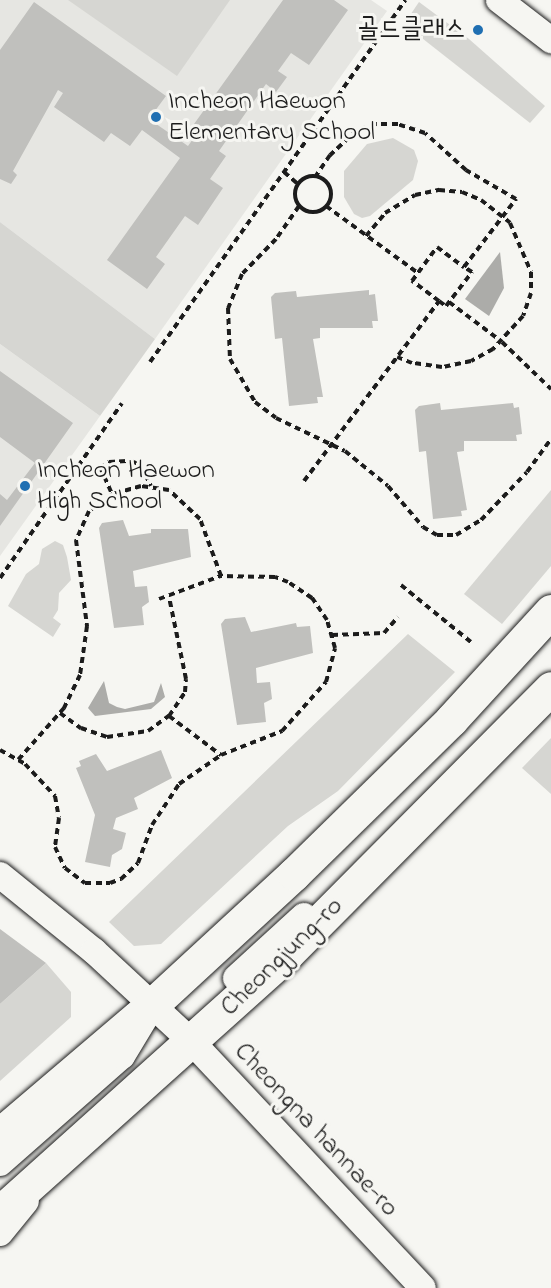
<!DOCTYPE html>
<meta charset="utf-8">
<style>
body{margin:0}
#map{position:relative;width:551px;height:1288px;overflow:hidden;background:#f6f6f2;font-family:"Indie Flower","Poor Story",sans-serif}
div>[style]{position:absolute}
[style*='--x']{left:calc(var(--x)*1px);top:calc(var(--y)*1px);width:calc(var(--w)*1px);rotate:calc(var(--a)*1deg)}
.built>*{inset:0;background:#e6e6e2}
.green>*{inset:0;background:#d6d6d2}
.water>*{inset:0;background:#acaca9}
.building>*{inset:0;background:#c0c0bd}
.path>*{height:4px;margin-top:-2px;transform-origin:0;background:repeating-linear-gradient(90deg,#1c1c1c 0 6px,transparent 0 10.5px)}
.path>.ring{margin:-2px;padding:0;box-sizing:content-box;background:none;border:4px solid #1c1c1c;border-radius:50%}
.roads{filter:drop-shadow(0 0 2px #1c1c1c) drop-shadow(0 0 2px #1c1c1c)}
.minor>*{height:26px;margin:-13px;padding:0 13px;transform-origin:13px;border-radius:13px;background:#f6f6f2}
.major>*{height:33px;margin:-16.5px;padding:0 16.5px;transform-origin:16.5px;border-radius:16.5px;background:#f6f6f2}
.dots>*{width:16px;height:16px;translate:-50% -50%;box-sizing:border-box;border:3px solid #f6f6f2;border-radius:50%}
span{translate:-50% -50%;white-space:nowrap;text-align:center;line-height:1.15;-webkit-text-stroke:6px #f6f6f2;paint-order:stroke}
.poi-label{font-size:27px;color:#1c1c1c}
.right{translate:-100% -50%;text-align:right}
.left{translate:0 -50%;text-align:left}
.street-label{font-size:27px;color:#1c1c1c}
</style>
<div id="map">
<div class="built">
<div style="clip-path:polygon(0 0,371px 0,387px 11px,155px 339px,0 222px)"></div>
<div style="clip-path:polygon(0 344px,100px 416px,0 556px)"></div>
</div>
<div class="green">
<div style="clip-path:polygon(68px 0,230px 0,177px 76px)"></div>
<div style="clip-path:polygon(419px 2px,469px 39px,545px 106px,530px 123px,404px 24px)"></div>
<div style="clip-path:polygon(393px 138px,414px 150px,418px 161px,413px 180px,370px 216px,362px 218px,354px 214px,344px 197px,344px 171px,367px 144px)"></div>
<div style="clip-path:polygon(0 222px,155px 339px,100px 416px,0 344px)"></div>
<div style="clip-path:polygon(551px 490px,551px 566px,502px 624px,464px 594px)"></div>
<div style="clip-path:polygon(55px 541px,63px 545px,67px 557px,71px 580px,59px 593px,58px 610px,53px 618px,61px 624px,53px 637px,8px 606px,26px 574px,39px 564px,42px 549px)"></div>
<div style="clip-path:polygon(408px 634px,455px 672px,338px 791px,288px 826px,161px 944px,134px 946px,109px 922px)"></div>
<div style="clip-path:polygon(551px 738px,551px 794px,522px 768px)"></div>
<div style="clip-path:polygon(46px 963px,71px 992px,71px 1017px,0 1081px,0 1004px)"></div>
</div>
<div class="water">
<div style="clip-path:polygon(500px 252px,504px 288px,489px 316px,465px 299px)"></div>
<div style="clip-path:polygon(104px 681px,109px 703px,117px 707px,125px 709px,154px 702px,161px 683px,165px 697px,151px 709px,95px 716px,88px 708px)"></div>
</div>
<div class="building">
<div style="clip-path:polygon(283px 0,334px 0,348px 10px,309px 65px,291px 53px,278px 71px,287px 77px,276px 92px,266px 84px,219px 151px,226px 156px,210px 179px,223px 188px,198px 225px,185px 216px,156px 257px,165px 264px,147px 289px,107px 260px,180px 158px,142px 130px,130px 146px,111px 133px,104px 142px,54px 107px,63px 93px,58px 90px,13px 171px,17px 175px,11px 184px,0 179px,0 50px,34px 2px,166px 96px,149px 119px,188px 146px,195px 136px,189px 131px)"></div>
<div style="clip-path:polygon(369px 290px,369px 295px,375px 294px,378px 321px,372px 321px,373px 328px,320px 328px,320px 338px,313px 339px,323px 397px,317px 397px,318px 403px,289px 406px,282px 338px,275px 339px,271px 297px,275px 293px,296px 291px,297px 297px)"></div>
<div style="clip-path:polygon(0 371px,73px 423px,0 526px,0 494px,7px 500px,35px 463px,0 437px)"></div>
<div style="clip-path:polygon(440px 403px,441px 410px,513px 403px,514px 408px,519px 407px,522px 434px,516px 435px,517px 441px,464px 441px,464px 451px,457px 452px,467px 510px,461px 511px,462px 516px,433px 519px,426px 451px,419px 452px,415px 410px,419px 406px)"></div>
<div style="clip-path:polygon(123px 520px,129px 536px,151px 533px,151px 529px,188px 529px,191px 557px,133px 571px,135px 587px,147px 586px,149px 602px,142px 607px,144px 625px,114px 628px,99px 528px,102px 523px)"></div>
<div style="clip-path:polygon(245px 617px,251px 632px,296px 623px,297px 627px,310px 626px,313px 653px,256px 668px,257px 683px,270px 682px,272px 699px,264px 703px,266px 722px,237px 725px,221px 624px,225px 619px)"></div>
<div style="clip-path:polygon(161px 750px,172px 778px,134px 798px,138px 809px,116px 818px,113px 829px,126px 833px,122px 849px,112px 855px,110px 867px,85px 862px,95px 815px,76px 768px,81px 766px,79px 761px,96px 754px,107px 771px)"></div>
<div style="clip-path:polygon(0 929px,46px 963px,0 1004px)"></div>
</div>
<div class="path">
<div style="--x:284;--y:172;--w:18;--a:41"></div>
<div class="ring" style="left:295px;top:176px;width:32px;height:32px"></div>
<div style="--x:299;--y:206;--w:40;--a:124.9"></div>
<div style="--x:276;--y:239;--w:49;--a:134.2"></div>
<div style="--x:242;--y:274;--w:37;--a:112"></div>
<div style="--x:228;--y:308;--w:51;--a:87.8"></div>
<div style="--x:230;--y:359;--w:50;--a:59.8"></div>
<div style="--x:255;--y:402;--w:26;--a:37"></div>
<div style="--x:276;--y:418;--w:76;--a:25.6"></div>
<div style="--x:345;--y:451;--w:55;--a:39.1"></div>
<div style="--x:388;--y:486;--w:54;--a:49.5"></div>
<div style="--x:423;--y:527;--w:16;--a:30"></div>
<div style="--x:437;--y:535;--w:19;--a:0"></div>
<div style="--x:456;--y:535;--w:29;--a:-31"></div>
<div style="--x:481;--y:520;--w:66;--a:-46.2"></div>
<div style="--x:527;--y:472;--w:41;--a:-54"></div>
<div style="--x:326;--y:206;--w:114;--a:36.1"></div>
<div style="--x:366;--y:236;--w:30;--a:-50"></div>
<div style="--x:385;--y:213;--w:35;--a:-31"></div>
<div style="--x:415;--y:195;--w:25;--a:-12"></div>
<div style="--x:439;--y:190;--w:23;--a:5"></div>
<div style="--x:462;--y:192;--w:21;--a:23"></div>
<div style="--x:481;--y:200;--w:37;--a:38"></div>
<div style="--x:510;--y:223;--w:53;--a:66.8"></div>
<div style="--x:531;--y:272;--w:21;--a:90"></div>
<div style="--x:531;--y:293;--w:24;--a:109"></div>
<div style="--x:523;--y:316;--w:45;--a:132.3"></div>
<div style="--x:493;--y:349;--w:25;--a:151"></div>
<div style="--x:471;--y:361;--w:30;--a:168"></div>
<div style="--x:442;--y:367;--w:30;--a:-172"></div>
<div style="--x:412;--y:363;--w:16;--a:-158"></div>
<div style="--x:439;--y:301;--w:34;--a:-143"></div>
<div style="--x:412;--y:281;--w:42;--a:-53.7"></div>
<div style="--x:437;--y:247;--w:34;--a:37"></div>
<div style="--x:449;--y:302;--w:66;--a:37"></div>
<div style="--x:502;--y:342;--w:68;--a:43.8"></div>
<div style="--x:150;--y:362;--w:443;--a:-54.8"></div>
<div style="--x:100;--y:467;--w:30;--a:66"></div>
<div style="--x:74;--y:472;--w:16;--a:4"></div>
<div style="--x:90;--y:473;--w:22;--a:-30"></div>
<div style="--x:109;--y:462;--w:22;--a:-3"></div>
<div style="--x:131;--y:461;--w:11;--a:22"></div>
<div style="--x:141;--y:465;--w:23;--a:65"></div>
<div style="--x:304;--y:481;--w:225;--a:-53.1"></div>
<div style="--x:439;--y:301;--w:9;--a:36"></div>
<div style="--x:446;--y:306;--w:43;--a:-52.6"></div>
<div style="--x:472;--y:272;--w:9;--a:-148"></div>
<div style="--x:464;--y:267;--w:86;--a:-52.6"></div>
<div style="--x:516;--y:199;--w:58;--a:-149.9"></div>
<div style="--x:466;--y:170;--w:55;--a:-137.9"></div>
<div style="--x:425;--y:133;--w:28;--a:-162"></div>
<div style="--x:398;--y:124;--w:22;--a:180"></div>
<div style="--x:376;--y:124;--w:20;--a:162"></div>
<div style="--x:357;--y:130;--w:37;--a:137"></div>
<div style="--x:330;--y:155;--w:25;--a:124"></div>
<div style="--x:0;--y:578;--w:213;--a:-55.1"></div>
<div style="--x:401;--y:585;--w:90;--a:39.2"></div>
<div style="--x:159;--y:599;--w:66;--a:-20.4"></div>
<div style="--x:332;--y:635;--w:52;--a:-2.2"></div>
<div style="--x:384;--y:633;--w:21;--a:-49"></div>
<div style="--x:60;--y:713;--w:26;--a:36"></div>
<div style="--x:81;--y:728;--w:28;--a:19"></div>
<div style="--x:107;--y:737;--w:41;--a:-8.3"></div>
<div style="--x:148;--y:731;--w:26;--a:-36"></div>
<div style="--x:169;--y:716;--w:29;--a:-56"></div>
<div style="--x:185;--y:692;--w:13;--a:-86"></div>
<div style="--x:186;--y:679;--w:84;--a:-101.7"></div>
<div style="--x:169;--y:716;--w:65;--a:36.9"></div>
<div style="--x:0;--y:750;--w:29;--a:29"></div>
<div style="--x:25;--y:764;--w:44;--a:46.8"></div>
<div style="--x:55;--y:796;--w:22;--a:80"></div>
<div style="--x:59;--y:818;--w:29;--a:98"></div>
<div style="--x:55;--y:847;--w:23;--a:65"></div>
<div style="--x:65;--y:868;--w:25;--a:37"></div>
<div style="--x:85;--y:883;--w:25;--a:0"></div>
<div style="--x:110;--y:883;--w:12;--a:-20"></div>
<div style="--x:121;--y:879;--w:23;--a:-43"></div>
<div style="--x:138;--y:863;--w:40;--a:-69.8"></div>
<div style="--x:152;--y:825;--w:49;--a:-56.6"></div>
<div style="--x:179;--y:784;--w:51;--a:-34.6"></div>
<div style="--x:221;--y:755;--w:66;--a:-21.5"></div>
<div style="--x:282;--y:731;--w:66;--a:-48.1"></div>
<div style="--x:326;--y:682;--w:35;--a:-75"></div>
<div style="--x:335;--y:648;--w:29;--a:-106"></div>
<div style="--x:327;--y:620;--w:27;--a:-124"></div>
<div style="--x:312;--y:598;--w:29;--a:-146"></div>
<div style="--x:288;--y:582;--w:14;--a:-159"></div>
<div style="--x:275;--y:577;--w:54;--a:-178.9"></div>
<div style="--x:221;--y:576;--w:61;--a:-110.2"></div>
<div style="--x:200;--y:519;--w:42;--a:-136.9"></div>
<div style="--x:169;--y:490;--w:28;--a:-172"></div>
<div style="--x:141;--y:486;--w:29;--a:164"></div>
<div style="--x:113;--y:494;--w:29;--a:145"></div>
<div style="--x:89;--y:511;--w:32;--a:114"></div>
<div style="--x:76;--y:540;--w:87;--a:82.7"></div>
<div style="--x:87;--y:626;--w:49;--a:98.1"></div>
<div style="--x:80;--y:675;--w:37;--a:116"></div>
<div style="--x:64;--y:708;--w:69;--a:131.5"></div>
</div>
<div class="roads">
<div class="minor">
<div style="--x:499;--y:0;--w:66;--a:37.6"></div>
<div style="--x:0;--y:875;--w:121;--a:39"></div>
<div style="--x:94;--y:951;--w:134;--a:42.9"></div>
<div style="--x:192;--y:1042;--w:337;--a:46.8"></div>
<div style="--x:236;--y:978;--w:92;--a:-42.4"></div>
<div style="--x:0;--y:1163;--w:162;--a:-41.3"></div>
<div style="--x:122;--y:1056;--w:44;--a:-58.8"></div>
<div style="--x:0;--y:1233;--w:41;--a:-50.9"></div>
</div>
<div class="major">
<div style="--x:0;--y:1134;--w:201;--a:-40.4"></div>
<div style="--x:153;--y:1004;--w:192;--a:-42.7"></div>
<div style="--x:294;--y:874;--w:220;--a:-44.4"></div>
<div style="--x:451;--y:720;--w:148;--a:-47.5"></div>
<div style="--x:0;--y:1212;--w:385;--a:-41.9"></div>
<div style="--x:286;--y:955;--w:376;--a:-45.2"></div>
</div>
</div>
<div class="dots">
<div style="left:478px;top:30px;background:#1f6fb2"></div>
<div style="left:156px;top:117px;background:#1f6fb2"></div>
<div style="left:25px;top:486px;background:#1f6fb2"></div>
</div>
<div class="poi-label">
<span class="right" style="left:466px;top:30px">골드클래스</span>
<span class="left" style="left:168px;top:117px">Incheon Haewon<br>Elementary School</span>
<span class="left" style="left:37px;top:486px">Incheon Haewon<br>High School</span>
</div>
<div class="street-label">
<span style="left:282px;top:957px;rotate:-44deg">Cheongjung-ro</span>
<span style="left:316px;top:1130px;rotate:47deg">Cheongna hannae-ro</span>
</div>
</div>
